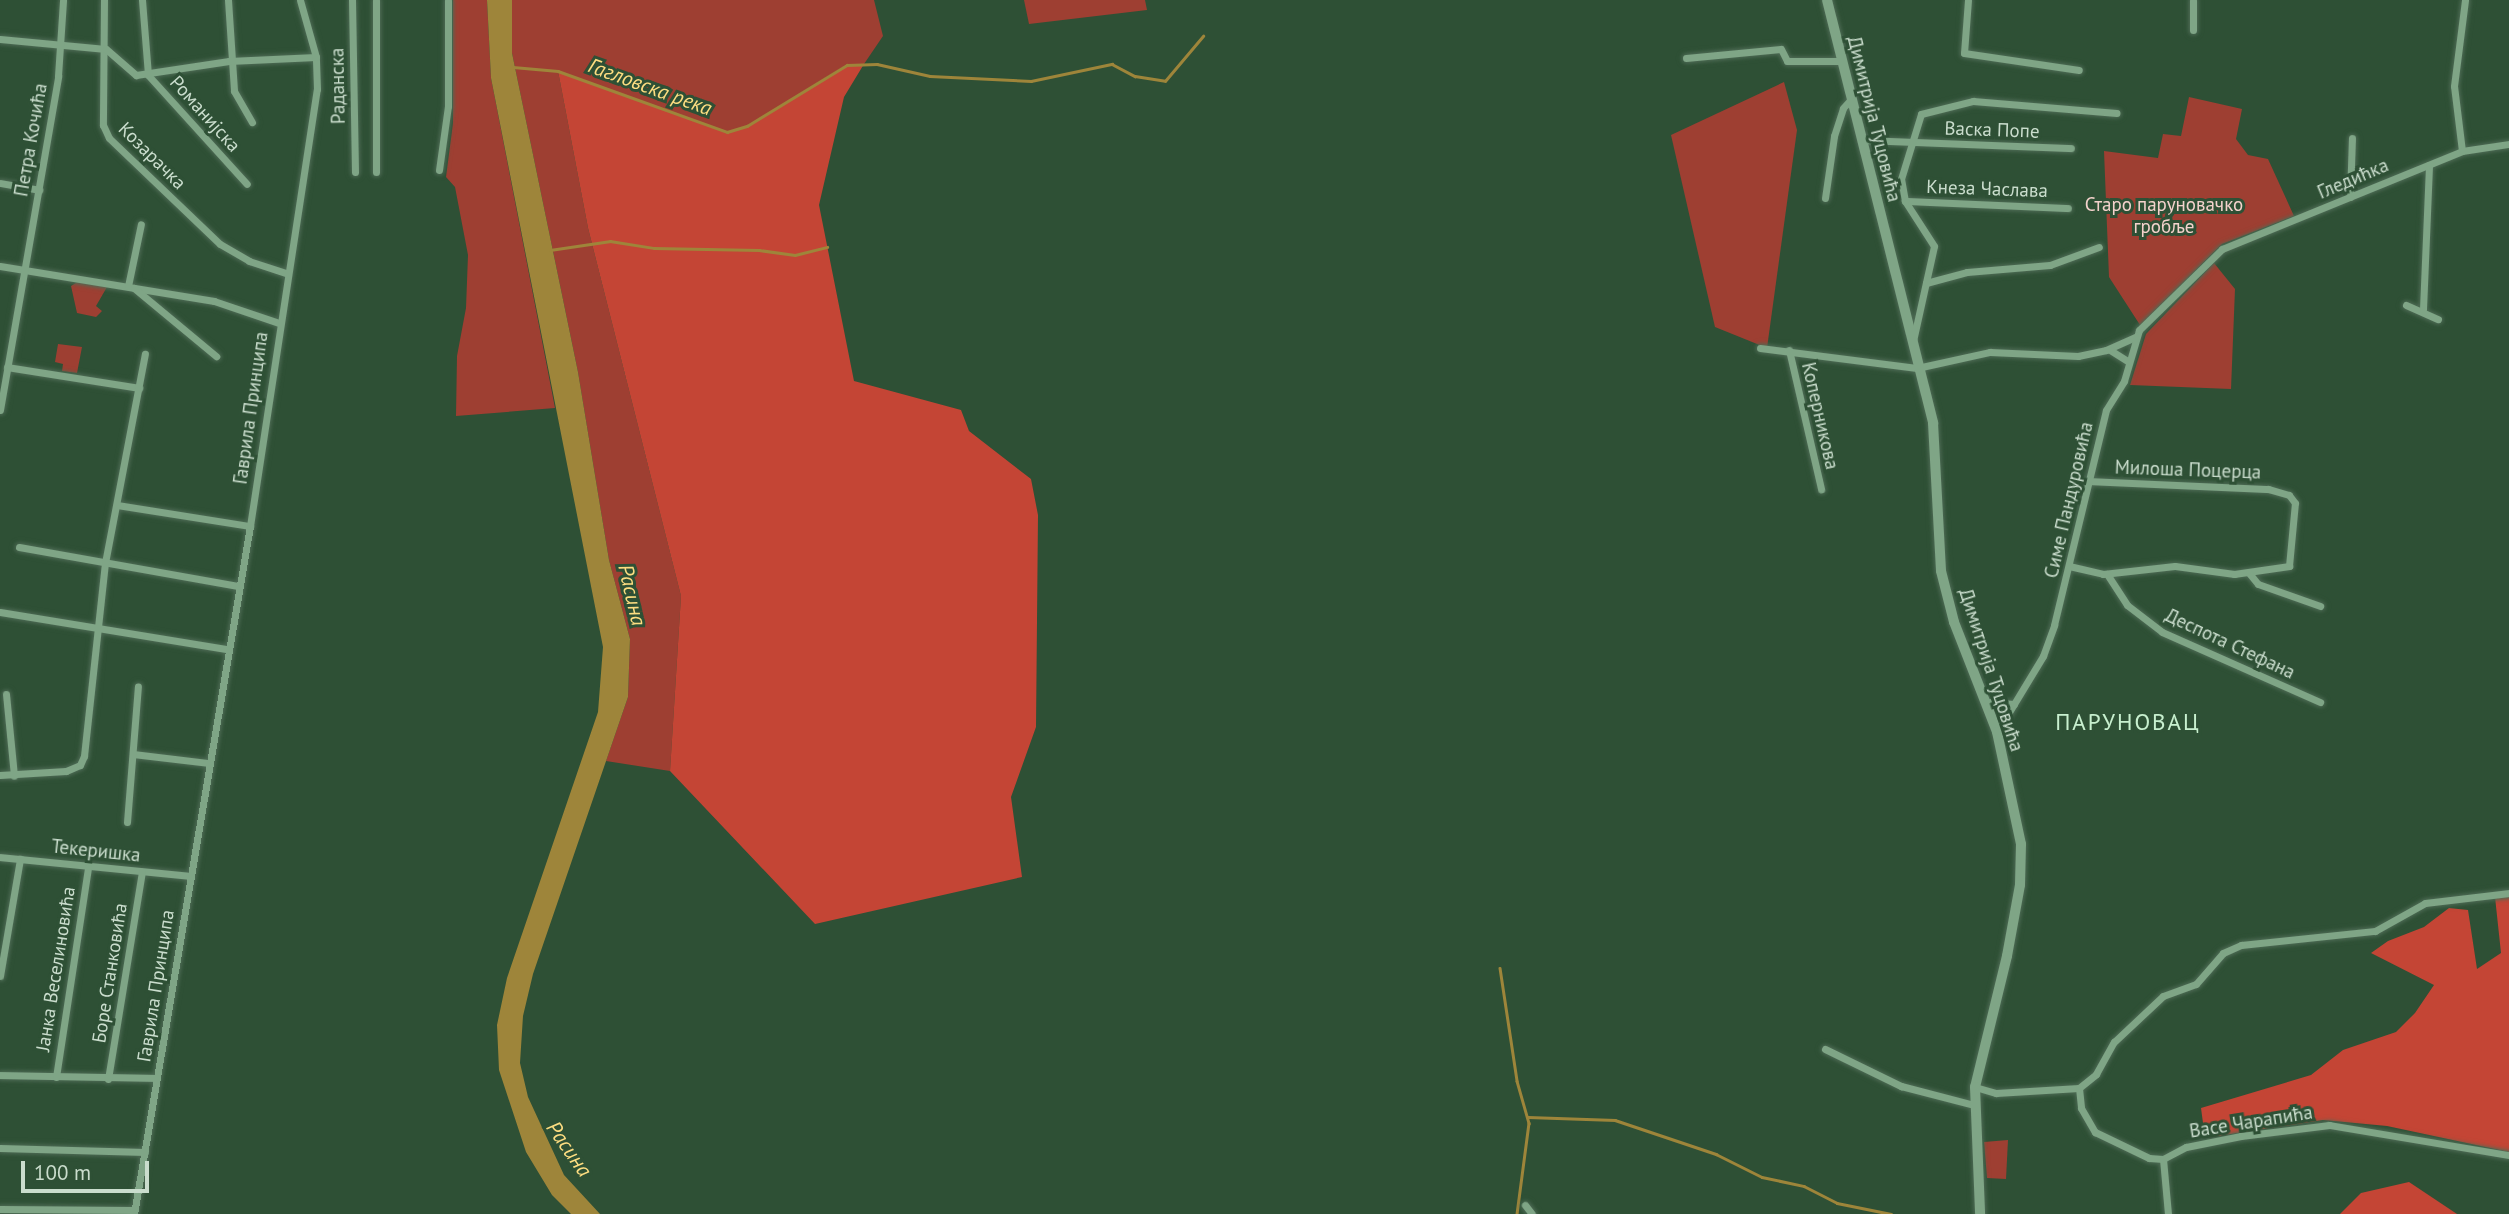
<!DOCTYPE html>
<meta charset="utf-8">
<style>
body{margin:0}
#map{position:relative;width:2509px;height:1214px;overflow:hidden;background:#2e5035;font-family:"PT Sans",sans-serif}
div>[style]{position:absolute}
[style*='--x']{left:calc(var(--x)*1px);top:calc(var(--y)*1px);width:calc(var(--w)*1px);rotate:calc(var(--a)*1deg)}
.green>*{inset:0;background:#9e3f32}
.forest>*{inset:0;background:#c44535}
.water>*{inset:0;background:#9e853a}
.stream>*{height:2.5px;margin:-1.25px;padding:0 1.25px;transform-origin:1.25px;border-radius:1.25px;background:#9e853a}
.roads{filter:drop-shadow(0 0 2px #4e6b55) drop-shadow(0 0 2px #4e6b55)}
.minor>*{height:7px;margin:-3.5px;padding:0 3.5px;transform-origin:3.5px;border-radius:3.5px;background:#7fa586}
.tertiary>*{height:10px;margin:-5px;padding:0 5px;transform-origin:5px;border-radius:5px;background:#7fa586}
span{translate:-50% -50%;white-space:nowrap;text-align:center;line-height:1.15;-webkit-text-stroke:6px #2e5035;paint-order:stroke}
.street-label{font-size:19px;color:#caddcd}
.park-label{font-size:19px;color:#f4d2cc}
.water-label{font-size:21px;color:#fddd81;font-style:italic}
.quarter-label{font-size:23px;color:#c8f0cf;letter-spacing:2px}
.scale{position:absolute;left:21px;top:1161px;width:128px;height:32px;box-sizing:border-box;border:4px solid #caddcd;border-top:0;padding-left:9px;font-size:21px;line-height:24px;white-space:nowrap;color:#caddcd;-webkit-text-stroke:5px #2e5035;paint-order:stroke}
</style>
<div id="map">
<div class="green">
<div style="clip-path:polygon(453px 0,487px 0,491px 78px,555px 408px,456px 416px,457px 356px,466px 308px,468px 255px,455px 187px,446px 177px,453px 123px)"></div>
<div style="clip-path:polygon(512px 0,874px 0,883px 36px,864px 64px,846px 65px,747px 126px,727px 132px,558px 71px,588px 228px,681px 596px,670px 771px,606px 761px,628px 697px,630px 639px,609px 560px,578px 372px,512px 53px)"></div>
<div style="clip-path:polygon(1024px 0,1145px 0,1147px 10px,1029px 24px)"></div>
<div style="clip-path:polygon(1784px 82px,1797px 130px,1767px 348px,1715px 327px,1671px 135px)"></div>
<div style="clip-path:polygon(2189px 97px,2242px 109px,2236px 139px,2248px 155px,2268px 159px,2294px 216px,2222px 244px,2140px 325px,2109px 277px,2104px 151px,2158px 158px,2163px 134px,2181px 136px)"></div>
<div style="clip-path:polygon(2214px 263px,2235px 289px,2231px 389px,2130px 385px,2146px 334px)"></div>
<div style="clip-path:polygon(79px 281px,107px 287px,96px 306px,102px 311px,96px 317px,77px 313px,71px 286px)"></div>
<div style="clip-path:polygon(58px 344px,82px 347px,77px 373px,62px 371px,63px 364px,55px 362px)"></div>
<div style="clip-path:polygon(2008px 1140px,2006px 1179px,1987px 1178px,1984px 1142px)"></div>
</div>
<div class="forest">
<div style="clip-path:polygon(864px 64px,844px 97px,819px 205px,854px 381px,961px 410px,969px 431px,1031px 479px,1038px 515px,1036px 727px,1011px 797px,1022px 877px,815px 924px,670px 771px,681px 596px,588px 228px,558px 71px,727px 132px,747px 126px,847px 65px)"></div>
<div style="clip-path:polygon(2495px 897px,2509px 897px,2509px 1152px,2387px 1126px,2323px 1120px,2205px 1138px,2201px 1108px,2311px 1075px,2343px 1050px,2396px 1032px,2415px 1013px,2434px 985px,2371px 953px,2388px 941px,2424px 927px,2449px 908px,2468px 910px,2477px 969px,2501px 953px)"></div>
<div style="clip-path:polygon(2409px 1182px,2457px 1214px,2340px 1214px,2361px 1193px)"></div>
</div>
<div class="water">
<div style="clip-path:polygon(487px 0,512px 0,512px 53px,578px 372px,609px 560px,630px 639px,628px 697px,533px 974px,523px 1016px,520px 1063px,528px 1097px,564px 1175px,600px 1214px,571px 1214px,552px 1195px,526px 1152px,499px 1070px,497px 1025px,507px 978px,598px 712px,603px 647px,491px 78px)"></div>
</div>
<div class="stream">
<div style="--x:513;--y:67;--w:45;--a:5.1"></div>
<div style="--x:558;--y:71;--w:180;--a:19.8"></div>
<div style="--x:727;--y:132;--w:21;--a:-17"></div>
<div style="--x:747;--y:126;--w:117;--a:-31.4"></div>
<div style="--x:847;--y:65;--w:30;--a:-2"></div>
<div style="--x:877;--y:64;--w:54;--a:12.8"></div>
<div style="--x:930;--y:76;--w:101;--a:2.8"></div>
<div style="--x:1031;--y:81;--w:83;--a:-11.9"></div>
<div style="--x:1112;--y:64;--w:26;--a:28"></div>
<div style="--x:1135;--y:76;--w:30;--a:9"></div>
<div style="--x:1165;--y:81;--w:59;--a:-49.8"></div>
<div style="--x:550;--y:250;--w:61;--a:-8.5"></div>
<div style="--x:610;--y:241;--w:45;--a:9"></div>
<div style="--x:654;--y:248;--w:105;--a:1.1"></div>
<div style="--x:759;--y:250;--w:36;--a:8"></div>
<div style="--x:795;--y:255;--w:33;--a:-14"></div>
<div style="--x:1500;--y:968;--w:114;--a:81.4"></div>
<div style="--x:1517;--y:1081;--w:44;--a:74.1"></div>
<div style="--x:1529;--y:1123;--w:92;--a:97.5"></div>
<div style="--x:1528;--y:1117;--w:87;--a:2"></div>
<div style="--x:1615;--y:1120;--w:107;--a:18.6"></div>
<div style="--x:1716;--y:1154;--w:51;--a:26.6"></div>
<div style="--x:1762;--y:1177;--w:43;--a:12.1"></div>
<div style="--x:1804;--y:1186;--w:37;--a:27"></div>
<div style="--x:1837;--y:1203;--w:55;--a:11.5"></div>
</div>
<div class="roads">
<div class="minor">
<div style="--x:104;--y:0;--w:125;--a:90.5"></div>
<div style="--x:103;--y:125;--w:14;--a:65"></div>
<div style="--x:109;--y:138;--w:153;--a:43.7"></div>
<div style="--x:220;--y:244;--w:34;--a:30"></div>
<div style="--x:249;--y:261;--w:39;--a:18"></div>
<div style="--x:142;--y:0;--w:75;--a:85.4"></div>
<div style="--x:148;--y:75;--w:147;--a:47.8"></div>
<div style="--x:228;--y:0;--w:91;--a:86.2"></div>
<div style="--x:234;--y:91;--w:36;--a:60"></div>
<div style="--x:352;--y:0;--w:172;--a:89"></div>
<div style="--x:376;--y:0;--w:172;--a:90"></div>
<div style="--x:1968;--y:0;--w:53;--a:94.3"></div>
<div style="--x:1964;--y:53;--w:116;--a:8.4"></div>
<div style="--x:2193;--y:0;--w:30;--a:90"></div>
<div style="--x:0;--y:39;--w:106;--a:5.4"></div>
<div style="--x:106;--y:49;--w:40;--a:41"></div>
<div style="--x:136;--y:75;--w:94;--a:-8.6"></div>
<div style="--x:229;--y:61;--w:87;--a:-2.6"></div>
<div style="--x:1686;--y:58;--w:95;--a:-5.4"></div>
<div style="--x:1781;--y:49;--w:13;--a:63"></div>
<div style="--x:1787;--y:61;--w:55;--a:0"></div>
<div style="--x:1861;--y:140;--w:210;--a:2.2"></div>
<div style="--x:2462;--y:151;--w:65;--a:-97"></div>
<div style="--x:2454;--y:86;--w:87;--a:-82.7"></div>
<div style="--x:439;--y:170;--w:65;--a:-82"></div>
<div style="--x:448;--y:106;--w:106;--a:-90"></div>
<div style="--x:0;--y:183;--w:40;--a:10"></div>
<div style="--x:2350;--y:197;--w:59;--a:-88.1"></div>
<div style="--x:1825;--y:198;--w:63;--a:-81.7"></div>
<div style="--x:1834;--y:136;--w:29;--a:-72"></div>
<div style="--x:1843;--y:108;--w:12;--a:-48"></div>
<div style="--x:1905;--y:201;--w:163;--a:2.5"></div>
<div style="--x:0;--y:266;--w:217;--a:9.3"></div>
<div style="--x:214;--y:301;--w:69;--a:18.7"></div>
<div style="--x:1926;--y:283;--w:42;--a:-15"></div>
<div style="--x:1967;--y:272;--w:83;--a:-4.8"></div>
<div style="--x:2050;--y:265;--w:52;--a:-20.2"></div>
<div style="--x:128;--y:286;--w:63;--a:-78.2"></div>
<div style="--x:134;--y:288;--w:107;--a:39.7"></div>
<div style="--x:2406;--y:305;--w:35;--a:24"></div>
<div style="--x:2423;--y:309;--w:144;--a:-87.6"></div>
<div style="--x:1913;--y:341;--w:97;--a:-77.5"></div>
<div style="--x:1934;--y:246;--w:54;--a:-122.8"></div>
<div style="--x:1905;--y:201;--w:22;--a:-100"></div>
<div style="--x:1901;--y:179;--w:68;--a:-72.9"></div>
<div style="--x:1921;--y:114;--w:54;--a:-14"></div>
<div style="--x:1973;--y:101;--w:144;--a:4.8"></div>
<div style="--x:1760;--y:348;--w:158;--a:7.3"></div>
<div style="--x:1917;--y:368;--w:75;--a:-12.4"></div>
<div style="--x:1990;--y:352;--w:88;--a:2.6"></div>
<div style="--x:2078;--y:356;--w:29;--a:-12"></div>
<div style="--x:2106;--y:350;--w:32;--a:-24"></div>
<div style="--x:1789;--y:350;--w:143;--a:77"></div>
<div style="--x:2110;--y:350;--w:22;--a:32"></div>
<div style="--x:7;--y:367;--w:134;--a:9"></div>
<div style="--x:0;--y:410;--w:339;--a:-80.1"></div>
<div style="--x:58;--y:76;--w:76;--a:-86.2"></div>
<div style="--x:117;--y:505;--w:135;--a:9"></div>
<div style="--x:19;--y:547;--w:221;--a:10.1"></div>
<div style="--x:2069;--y:566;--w:35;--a:13"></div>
<div style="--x:2103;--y:574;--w:72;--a:-6.3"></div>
<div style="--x:2175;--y:566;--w:60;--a:7.7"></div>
<div style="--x:2234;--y:574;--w:56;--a:-8.3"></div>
<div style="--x:2289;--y:566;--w:63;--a:-84.6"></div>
<div style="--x:2295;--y:503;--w:10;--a:-127"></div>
<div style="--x:2289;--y:495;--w:22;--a:-164"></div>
<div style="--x:2268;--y:489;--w:183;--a:-177.5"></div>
<div style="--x:2249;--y:573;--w:14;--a:51"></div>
<div style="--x:2258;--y:584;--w:66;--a:19.5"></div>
<div style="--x:2107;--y:574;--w:37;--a:57"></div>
<div style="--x:2127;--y:605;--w:44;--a:37.6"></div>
<div style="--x:2162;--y:632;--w:173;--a:23.9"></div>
<div style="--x:0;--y:612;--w:229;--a:9.3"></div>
<div style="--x:6;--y:694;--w:82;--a:84.4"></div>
<div style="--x:1987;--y:702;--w:27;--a:4"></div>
<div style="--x:1997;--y:732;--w:89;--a:-58.8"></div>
<div style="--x:2043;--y:656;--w:33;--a:-70"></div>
<div style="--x:2054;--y:625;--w:221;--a:-76.4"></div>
<div style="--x:2106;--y:410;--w:34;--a:-58"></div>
<div style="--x:2124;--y:381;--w:53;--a:-73.6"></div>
<div style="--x:2139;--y:330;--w:116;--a:-44.3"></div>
<div style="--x:2222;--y:249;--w:259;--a:-22.2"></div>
<div style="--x:2462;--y:151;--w:48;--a:-8.5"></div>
<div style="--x:133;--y:754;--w:77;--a:6.8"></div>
<div style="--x:0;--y:775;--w:66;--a:-3.5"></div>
<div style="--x:66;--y:771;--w:15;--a:-23"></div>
<div style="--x:80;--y:765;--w:10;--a:-66"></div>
<div style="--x:84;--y:756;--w:194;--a:-83.8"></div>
<div style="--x:105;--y:563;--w:213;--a:-79.2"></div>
<div style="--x:127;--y:822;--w:136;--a:-85.4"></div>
<div style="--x:0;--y:857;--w:191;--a:5.7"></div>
<div style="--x:0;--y:976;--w:119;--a:-80.3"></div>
<div style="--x:1825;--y:1049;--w:85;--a:26"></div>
<div style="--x:1901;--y:1086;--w:75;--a:14.6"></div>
<div style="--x:0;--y:1075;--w:156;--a:1.1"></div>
<div style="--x:56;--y:1077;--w:212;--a:-81.3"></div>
<div style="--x:108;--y:1079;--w:210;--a:-80.7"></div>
<div style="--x:1975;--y:1087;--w:22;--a:16"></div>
<div style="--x:1996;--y:1093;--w:83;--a:-3.4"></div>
<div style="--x:2079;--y:1088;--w:22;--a:-39"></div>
<div style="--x:2096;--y:1074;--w:37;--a:-61"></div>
<div style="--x:2114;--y:1042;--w:67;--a:-43.2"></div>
<div style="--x:2163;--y:996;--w:35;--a:-20"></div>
<div style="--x:2196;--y:984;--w:41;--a:-48.9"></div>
<div style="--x:2223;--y:953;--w:20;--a:-24"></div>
<div style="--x:2241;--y:945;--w:135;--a:-6"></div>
<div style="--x:2375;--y:931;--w:57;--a:-29.2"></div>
<div style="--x:2425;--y:903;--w:85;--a:-6.8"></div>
<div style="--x:2079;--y:1088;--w:20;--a:84"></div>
<div style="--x:2081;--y:1108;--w:28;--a:60"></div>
<div style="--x:2095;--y:1132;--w:60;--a:25.7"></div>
<div style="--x:2149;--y:1158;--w:14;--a:4"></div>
<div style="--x:2163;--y:1159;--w:26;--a:-28"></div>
<div style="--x:2186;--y:1147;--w:56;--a:-11.3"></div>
<div style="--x:2241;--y:1136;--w:89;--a:-7.1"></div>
<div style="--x:2329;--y:1125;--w:182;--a:9.5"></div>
<div style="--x:0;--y:1148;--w:145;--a:1.6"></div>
<div style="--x:2163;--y:1159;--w:55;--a:84.8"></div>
<div style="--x:1525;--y:1205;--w:11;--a:52"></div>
<div style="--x:0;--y:1209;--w:134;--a:0.4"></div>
<div style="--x:134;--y:1214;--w:698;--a:-80.43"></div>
<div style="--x:250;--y:526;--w:442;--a:-81.3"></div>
<div style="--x:317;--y:89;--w:32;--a:-92"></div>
<div style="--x:316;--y:57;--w:59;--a:-105.7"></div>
</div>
<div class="tertiary">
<div style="--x:1827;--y:0;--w:436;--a:75.9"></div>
<div style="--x:1933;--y:423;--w:148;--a:86.9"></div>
<div style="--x:1941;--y:571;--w:53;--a:75.7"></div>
<div style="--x:1954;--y:622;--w:118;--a:68.6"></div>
<div style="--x:1997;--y:732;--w:115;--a:77.9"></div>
<div style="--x:2021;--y:844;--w:41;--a:91.4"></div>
<div style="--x:2020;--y:885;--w:72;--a:100.4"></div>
<div style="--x:2007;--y:956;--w:135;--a:103.7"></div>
<div style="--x:1975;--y:1087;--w:127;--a:87.7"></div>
</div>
</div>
<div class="street-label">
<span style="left:338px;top:86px;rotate:-91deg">Раданска</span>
<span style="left:205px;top:114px;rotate:48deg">Романијска</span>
<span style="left:1874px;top:119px;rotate:76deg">Димитрија Туцовића</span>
<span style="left:1992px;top:130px;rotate:2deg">Васка Попе</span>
<span style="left:31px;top:140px;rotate:-80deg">Петра Кочића</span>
<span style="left:152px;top:156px;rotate:45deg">Козарачка</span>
<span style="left:2353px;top:179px;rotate:-23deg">Гледићка</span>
<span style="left:1987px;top:189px;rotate:2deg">Кнеза Часлава</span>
<span style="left:251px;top:408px;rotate:-82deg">Гаврила Принципа</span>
<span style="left:1820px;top:416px;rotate:77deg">Коперникова</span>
<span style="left:2188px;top:470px;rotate:2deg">Милоша Поцерца</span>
<span style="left:2069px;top:500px;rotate:-77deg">Симе Пандуровића</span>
<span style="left:2230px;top:644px;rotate:25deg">Деспота Стефана</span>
<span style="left:1991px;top:670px;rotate:72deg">Димитрија Туцовића</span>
<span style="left:96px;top:851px;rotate:6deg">Текеришка</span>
<span style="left:56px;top:969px;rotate:-81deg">Јанка Веселиновића</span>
<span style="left:110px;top:973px;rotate:-81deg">Боре Станковића</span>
<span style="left:156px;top:986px;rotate:-81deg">Гаврила Принципа</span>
<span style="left:2251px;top:1122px;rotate:-9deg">Васе Чарапића</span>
</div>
<div class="park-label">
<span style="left:2164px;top:216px">Старо паруновачко<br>гробље</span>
</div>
<div class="water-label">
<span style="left:650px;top:87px;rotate:20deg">Гагловска река</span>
<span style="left:632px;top:595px;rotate:77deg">Расина</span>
<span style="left:569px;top:1149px;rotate:55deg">Расина</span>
</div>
<div class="quarter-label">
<span style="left:2128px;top:722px">ПАРУНОВАЦ</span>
</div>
<div class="scale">100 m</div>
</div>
